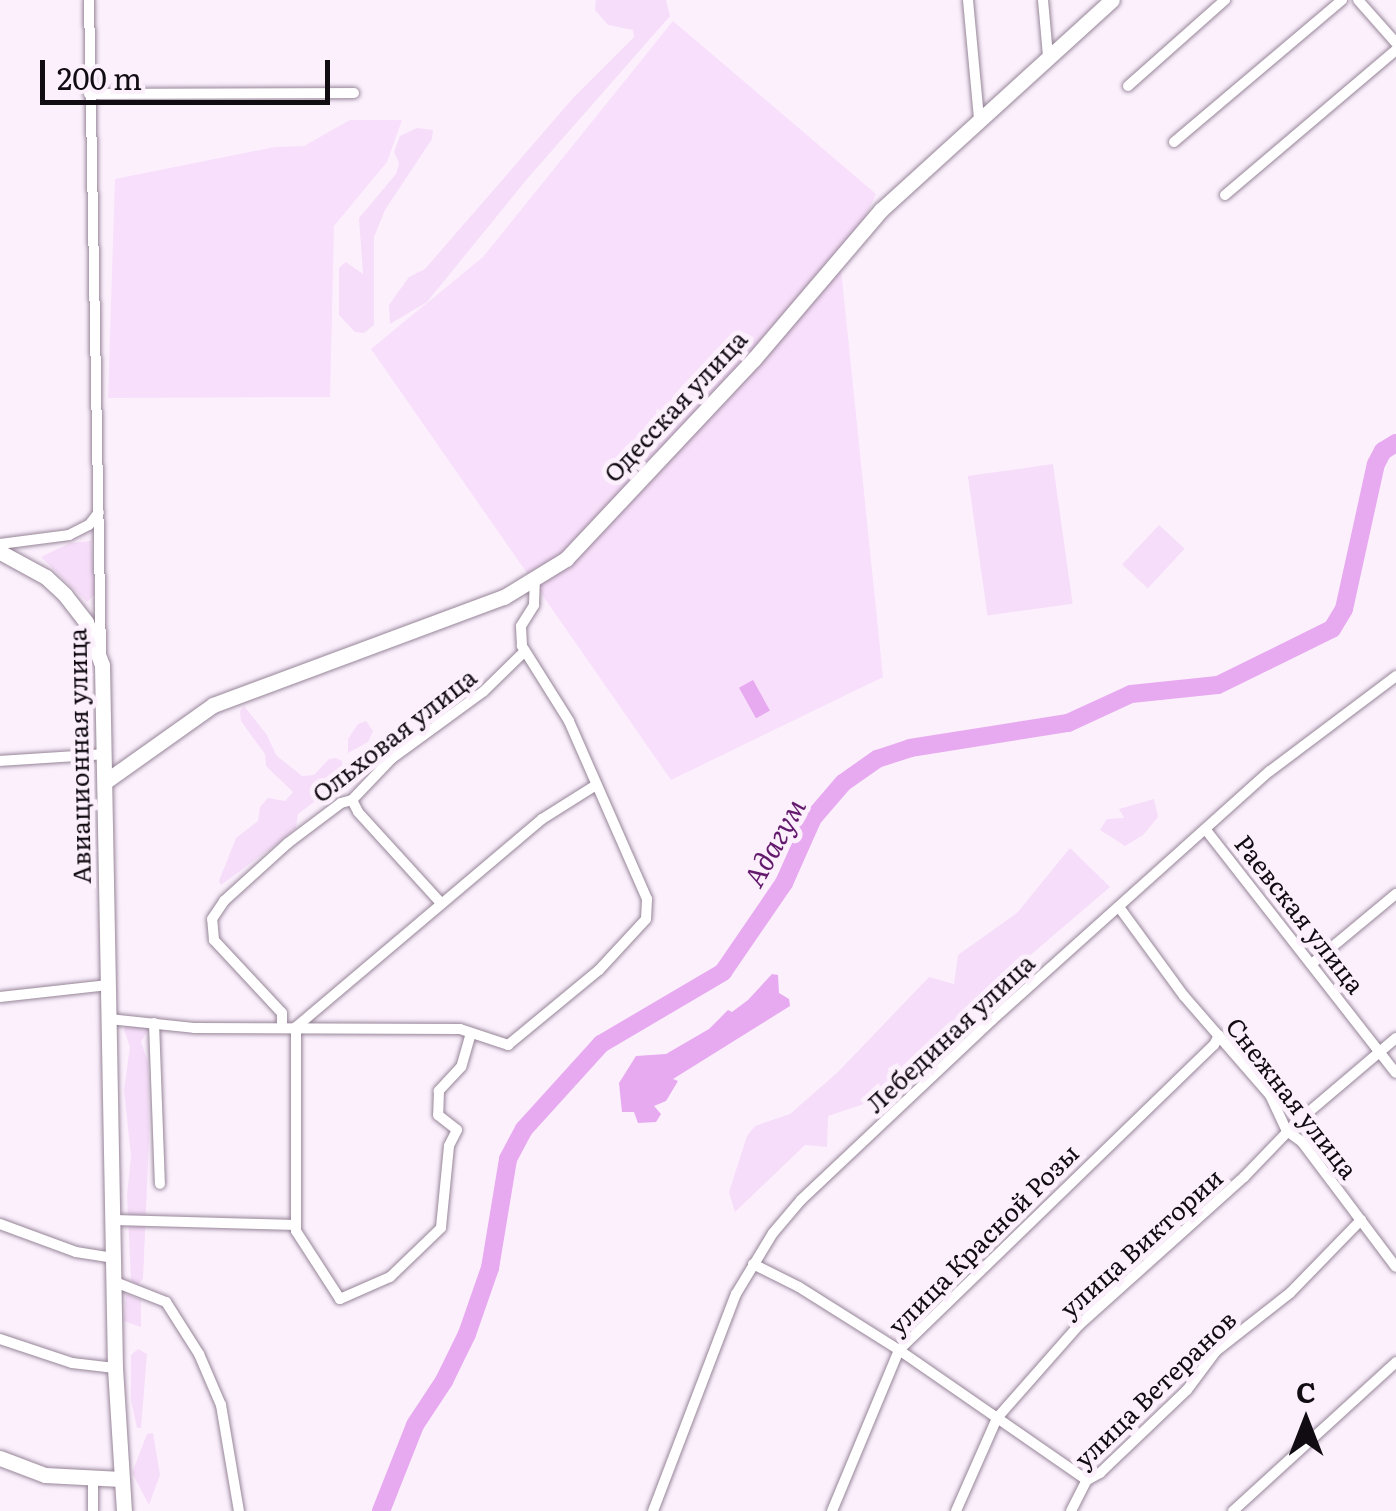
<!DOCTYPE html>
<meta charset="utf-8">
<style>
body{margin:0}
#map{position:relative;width:1396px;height:1511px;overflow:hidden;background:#fcf0fd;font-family:Literata,serif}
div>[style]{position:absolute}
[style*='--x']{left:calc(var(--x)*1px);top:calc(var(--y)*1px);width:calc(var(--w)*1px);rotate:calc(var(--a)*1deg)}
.built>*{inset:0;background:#f8dffb}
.green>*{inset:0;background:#f6ddf9;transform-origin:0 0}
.water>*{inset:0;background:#e7a9ef;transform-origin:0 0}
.river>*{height:18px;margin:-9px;padding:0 9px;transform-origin:9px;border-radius:9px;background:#e7a9ef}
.roads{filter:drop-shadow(0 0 2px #968598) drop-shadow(0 0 2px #968598)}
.street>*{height:10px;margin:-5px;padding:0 5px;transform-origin:5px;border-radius:5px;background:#fff}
.secondary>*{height:15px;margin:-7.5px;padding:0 7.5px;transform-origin:7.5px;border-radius:7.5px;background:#fff}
span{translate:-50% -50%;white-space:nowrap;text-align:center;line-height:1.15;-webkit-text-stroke:10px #fcf0fd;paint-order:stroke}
.street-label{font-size:25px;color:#110b12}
.water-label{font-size:28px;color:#63196c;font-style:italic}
.north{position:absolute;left:1256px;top:1371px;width:100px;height:100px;-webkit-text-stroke:8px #fcf0fd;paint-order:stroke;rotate:0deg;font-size:28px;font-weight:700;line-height:40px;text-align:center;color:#110b12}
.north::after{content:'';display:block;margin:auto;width:35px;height:45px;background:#110b12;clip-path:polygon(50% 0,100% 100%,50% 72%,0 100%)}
.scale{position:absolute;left:40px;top:60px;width:290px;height:45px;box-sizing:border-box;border:5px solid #110b12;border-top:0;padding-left:12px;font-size:30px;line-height:35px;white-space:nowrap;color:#110b12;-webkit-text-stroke:8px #fcf0fd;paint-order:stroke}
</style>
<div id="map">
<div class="built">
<div style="clip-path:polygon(673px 21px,876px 194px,841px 269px,883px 677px,671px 780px,371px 349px,483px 257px)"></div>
<div style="clip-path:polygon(350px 120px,402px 120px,387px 162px,334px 226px,330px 397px,108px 398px,115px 179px,275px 147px,304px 146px)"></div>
</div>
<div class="green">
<div style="clip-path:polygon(596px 0,666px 0,670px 16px,527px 179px,427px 302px,390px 324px,389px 305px,409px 277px,425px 269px,574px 97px,634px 37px,633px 30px,608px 25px,595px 10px)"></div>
<div style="clip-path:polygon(417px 128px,433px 130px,432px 139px,385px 210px,374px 237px,374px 325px,364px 333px,355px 332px,339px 315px,339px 268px,346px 262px,363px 274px,359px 218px,396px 174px,399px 163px,394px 152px,400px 136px)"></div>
<div style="left:1053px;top:464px;width:141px;height:86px;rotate:82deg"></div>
<div style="left:1159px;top:525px;width:35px;height:54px;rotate:43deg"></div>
<div style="clip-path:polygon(91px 541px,95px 594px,87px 602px,41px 557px,70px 543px)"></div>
<div style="clip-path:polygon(244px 706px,267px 735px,276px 755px,302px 776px,314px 775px,329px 759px,336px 758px,342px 761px,342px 775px,334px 787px,298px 814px,296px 828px,282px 840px,221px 885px,219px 881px,236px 838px,258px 821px,260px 807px,268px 798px,285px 801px,293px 792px,266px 766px,265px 754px,241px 721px,240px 711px)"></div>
<div style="clip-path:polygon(366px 721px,373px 731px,368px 742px,348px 753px,348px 739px,358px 724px)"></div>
<div style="clip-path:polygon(1154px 799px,1158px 817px,1143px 835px,1125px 846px,1100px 830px,1107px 819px,1124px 818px,1119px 809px)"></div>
<div style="clip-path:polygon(1070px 848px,1110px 887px,916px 1053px,873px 1101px,828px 1116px,827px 1147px,805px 1145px,735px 1212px,729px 1192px,747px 1136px,755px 1126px,790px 1114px,838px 1072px,929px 977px,954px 984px,958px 955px,1017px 913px)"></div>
<div style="clip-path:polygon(127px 1023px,149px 1028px,141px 1042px,148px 1062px,149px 1139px,143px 1279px,137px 1285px,131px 1280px,127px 1195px,131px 1156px,124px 1090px,130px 1047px,124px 1030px)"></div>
<div style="clip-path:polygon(126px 1294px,141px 1300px,141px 1327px,124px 1321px)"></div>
<div style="clip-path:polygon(138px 1349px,147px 1354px,141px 1428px,137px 1428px,131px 1400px,131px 1355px)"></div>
<div style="clip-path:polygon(153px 1433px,160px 1475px,149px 1505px,132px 1473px,147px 1434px)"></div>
</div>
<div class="water">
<div style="left:753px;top:680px;width:35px;height:16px;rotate:61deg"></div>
<div style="clip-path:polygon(772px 974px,778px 975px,779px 993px,789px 999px,790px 1006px,673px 1079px,678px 1081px,666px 1101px,654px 1106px,661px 1114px,656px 1122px,638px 1123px,634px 1112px,622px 1112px,619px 1083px,636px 1056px,666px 1054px,709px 1029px,728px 1010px,732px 1012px,748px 1000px)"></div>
</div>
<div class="river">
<div style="--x:381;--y:1511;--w:92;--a:-68.4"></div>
<div style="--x:415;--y:1425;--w:53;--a:-56.6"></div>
<div style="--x:444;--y:1381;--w:52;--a:-63.9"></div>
<div style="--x:467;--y:1334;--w:70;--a:-70.8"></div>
<div style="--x:490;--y:1268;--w:110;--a:-80.6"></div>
<div style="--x:508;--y:1159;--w:34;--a:-62"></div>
<div style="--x:524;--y:1129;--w:115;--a:-47.8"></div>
<div style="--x:601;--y:1044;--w:142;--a:-30.5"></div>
<div style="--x:723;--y:972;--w:108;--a:-55.6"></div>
<div style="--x:784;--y:883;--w:71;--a:-66"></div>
<div style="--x:813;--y:818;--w:46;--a:-49.4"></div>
<div style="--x:843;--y:783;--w:42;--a:-35.2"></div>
<div style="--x:877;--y:759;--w:35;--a:-18"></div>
<div style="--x:910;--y:748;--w:160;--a:-9"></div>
<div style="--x:1068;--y:723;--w:69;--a:-24.7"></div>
<div style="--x:1131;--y:694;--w:87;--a:-5.9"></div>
<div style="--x:1218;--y:685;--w:127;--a:-26.2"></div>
<div style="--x:1332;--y:629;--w:23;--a:-59"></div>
<div style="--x:1344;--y:609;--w:148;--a:-77.6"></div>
<div style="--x:1376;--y:464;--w:15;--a:-62"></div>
<div style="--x:1383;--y:451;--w:15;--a:-32"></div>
</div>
<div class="roads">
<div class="street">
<div style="--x:89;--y:0;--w:654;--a:88.95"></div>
<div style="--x:968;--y:0;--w:119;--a:84.7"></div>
<div style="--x:1043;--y:0;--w:56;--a:84.9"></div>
<div style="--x:1358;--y:0;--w:57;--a:48.5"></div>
<div style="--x:1128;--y:86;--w:130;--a:-41.6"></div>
<div style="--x:89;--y:94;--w:265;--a:-0.2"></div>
<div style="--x:1174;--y:142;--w:220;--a:-40.2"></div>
<div style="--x:1225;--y:195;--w:224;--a:-40.3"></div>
<div style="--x:0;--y:544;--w:70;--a:-7.4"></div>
<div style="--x:69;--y:535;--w:22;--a:-27"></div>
<div style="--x:89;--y:525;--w:16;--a:-52"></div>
<div style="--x:0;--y:761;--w:106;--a:-3.8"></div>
<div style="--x:352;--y:800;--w:13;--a:63"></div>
<div style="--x:358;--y:812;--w:122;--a:47.7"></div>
<div style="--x:1206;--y:830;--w:308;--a:52"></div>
<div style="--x:1119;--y:907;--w:110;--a:53.9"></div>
<div style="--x:1184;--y:996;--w:131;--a:49"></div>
<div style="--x:1270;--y:1095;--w:40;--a:65"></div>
<div style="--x:1287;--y:1131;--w:19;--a:36"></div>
<div style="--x:1302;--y:1142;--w:156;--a:53.1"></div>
<div style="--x:1314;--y:962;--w:107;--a:-39.7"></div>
<div style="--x:0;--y:997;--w:109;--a:-6.3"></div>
<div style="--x:109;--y:1019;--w:85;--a:6"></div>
<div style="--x:194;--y:1028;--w:266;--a:0.2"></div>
<div style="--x:460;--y:1029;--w:51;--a:18.4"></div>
<div style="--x:508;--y:1045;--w:118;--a:-39.5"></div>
<div style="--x:599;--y:970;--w:69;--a:-47.3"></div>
<div style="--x:646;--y:919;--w:20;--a:-87"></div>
<div style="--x:647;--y:899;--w:194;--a:-113.7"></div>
<div style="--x:569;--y:721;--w:89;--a:-122.1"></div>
<div style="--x:522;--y:646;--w:20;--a:-93"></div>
<div style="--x:521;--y:626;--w:25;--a:-58"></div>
<div style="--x:534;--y:605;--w:23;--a:-88"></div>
<div style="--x:154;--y:1023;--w:161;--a:87.9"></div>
<div style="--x:282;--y:1027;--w:14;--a:-90"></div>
<div style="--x:282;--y:1013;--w:100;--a:-133"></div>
<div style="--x:214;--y:940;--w:21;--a:-95"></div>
<div style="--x:212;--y:919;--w:22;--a:-56"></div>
<div style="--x:224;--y:901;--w:86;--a:-42.2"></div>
<div style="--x:288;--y:843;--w:66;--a:-37"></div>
<div style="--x:341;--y:803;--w:11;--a:-15"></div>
<div style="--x:352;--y:800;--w:57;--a:-46.4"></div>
<div style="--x:391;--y:759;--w:114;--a:-36.1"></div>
<div style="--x:483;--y:692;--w:57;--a:-44.3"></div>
<div style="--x:471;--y:1033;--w:35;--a:106"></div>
<div style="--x:461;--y:1067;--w:33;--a:133"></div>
<div style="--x:439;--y:1091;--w:24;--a:92"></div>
<div style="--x:438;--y:1115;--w:24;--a:38"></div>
<div style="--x:457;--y:1130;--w:18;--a:117"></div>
<div style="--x:449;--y:1146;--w:82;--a:95.6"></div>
<div style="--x:441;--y:1228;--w:71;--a:136.1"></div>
<div style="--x:390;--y:1277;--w:55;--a:156.3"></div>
<div style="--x:340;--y:1299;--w:81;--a:-122.9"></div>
<div style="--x:296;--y:1231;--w:204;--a:-90"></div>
<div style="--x:296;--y:1027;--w:322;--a:-40.2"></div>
<div style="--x:542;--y:819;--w:64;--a:-32.2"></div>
<div style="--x:114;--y:1220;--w:182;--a:1.6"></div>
<div style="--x:0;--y:1224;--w:81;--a:20.2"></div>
<div style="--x:76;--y:1252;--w:39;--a:9"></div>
<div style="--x:753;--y:1264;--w:51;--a:26.6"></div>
<div style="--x:799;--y:1287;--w:118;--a:32.2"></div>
<div style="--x:899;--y:1350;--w:229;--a:34.7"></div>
<div style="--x:115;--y:1282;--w:55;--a:21.4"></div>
<div style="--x:166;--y:1302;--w:62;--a:57.6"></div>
<div style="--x:199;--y:1354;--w:56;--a:66.7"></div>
<div style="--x:221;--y:1405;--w:108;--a:80.4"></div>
<div style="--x:0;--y:1339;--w:76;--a:18.4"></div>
<div style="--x:72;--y:1363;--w:43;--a:6.6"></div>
<div style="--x:93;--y:1511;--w:32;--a:-90"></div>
<div style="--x:653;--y:1511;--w:232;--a:-69.1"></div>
<div style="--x:736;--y:1294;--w:71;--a:-58.8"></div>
<div style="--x:773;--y:1233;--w:43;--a:-49.7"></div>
<div style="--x:801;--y:1200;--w:262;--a:-43.3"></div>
<div style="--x:992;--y:1020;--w:373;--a:-41.9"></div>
<div style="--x:1270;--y:771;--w:158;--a:-37"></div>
<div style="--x:832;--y:1511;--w:174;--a:-67.4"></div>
<div style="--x:899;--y:1350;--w:438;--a:-44.1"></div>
<div style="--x:1214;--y:1045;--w:11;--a:-63"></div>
<div style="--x:956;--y:1511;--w:102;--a:-66.2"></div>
<div style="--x:997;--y:1418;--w:124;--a:-48.6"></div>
<div style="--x:1079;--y:1325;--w:222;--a:-41.9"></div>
<div style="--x:1244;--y:1177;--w:76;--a:-46.1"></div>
<div style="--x:1297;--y:1122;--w:130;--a:-40.3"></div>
<div style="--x:1071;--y:1511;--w:35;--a:-63"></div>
<div style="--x:1087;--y:1480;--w:15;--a:-28"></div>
<div style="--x:1100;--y:1473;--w:120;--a:-43.7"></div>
<div style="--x:1187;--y:1390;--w:49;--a:-53.4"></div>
<div style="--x:1216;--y:1351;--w:94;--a:-38.1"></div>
<div style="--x:1290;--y:1293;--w:102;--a:-45.8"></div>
<div style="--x:1233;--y:1511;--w:221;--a:-42.4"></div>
</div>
<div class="secondary">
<div style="--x:0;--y:552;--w:52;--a:28.5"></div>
<div style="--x:46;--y:577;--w:26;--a:43"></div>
<div style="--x:65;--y:595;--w:34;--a:52"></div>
<div style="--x:86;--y:622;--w:46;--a:69.6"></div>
<div style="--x:102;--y:665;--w:703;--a:88.94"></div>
<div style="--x:115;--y:1368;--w:143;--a:86.4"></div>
<div style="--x:106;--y:781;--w:131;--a:-35.4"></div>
<div style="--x:213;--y:705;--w:310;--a:-20.4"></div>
<div style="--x:504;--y:597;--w:73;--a:-31.5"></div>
<div style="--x:566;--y:559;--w:274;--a:-46.8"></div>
<div style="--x:754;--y:359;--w:196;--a:-49.6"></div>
<div style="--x:881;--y:210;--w:312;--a:-42.3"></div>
<div style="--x:0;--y:1458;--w:48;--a:20.7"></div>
<div style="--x:45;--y:1475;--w:76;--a:3"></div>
</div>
</div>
<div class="street-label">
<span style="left:675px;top:406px;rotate:-47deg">Одесская улица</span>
<span style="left:394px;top:735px;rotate:-38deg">Ольховая улица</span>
<span style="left:79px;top:756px;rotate:-91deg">Авиационная улица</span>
<span style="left:1300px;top:914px;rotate:52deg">Раевская улица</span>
<span style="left:950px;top:1033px;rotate:-43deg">Лебединая улица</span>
<span style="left:1292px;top:1098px;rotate:52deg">Снежная улица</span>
<span style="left:983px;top:1239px;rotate:-45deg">улица Красной Розы</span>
<span style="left:1141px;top:1243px;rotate:-42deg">улица Виктории</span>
<span style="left:1155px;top:1389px;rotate:-44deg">улица Ветеранов</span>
</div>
<div class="water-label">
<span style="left:773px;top:842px;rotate:-61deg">Адагум</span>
</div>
<div class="north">С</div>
<div class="scale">200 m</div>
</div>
